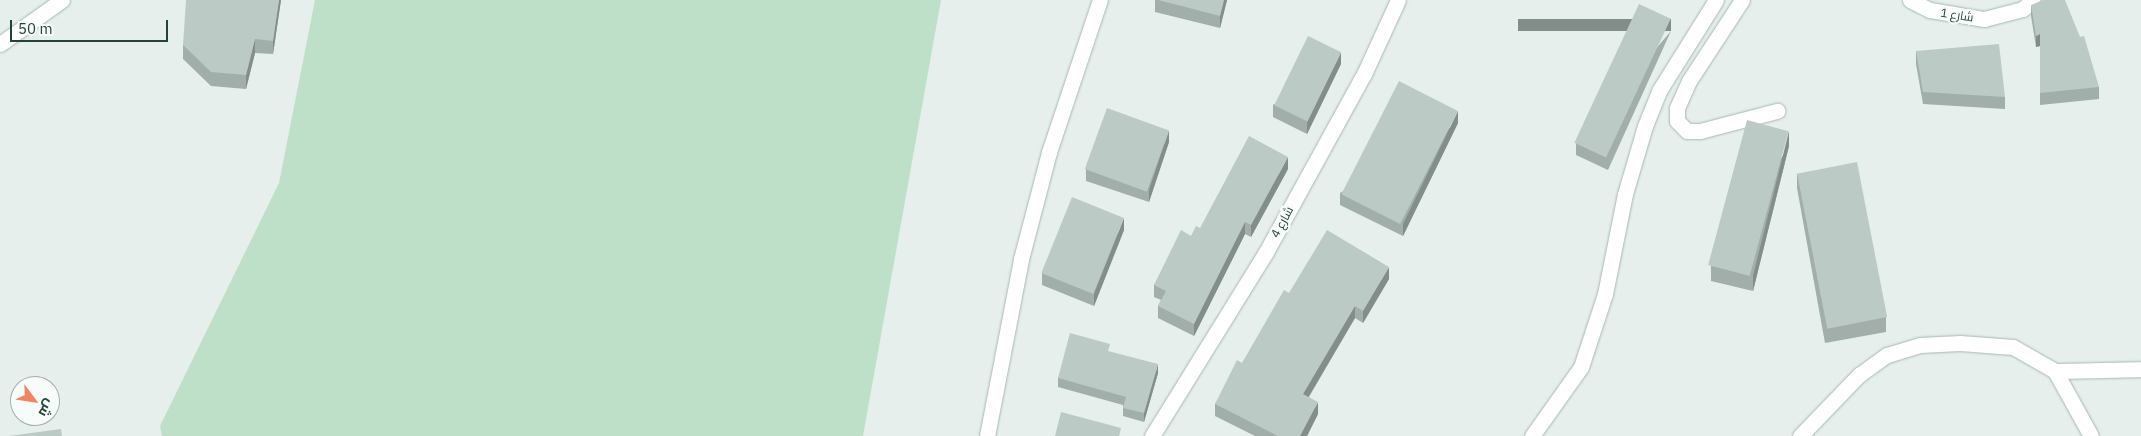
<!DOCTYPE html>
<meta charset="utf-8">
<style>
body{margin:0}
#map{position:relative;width:2141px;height:436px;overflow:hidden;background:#e6efeb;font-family:"IBM Plex Sans",Cairo,sans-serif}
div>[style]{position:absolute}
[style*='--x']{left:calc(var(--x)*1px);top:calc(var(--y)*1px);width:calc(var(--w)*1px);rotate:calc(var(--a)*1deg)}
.green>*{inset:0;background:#bfe0c8}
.roads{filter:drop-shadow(0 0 1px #a8b8b2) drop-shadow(0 0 1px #a8b8b2)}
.minor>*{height:15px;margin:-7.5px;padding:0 7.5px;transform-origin:7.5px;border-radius:7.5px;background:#fff}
.wall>*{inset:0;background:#a1aea9}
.shaded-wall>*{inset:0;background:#838d89;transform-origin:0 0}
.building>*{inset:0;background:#bbcac4;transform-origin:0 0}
span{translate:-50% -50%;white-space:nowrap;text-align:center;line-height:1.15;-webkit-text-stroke:4.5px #f7fbf9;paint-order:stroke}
.street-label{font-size:12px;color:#24423a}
.north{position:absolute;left:10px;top:376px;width:50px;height:50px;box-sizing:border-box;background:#f7fbf9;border:1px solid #a3b1ad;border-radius:50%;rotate:121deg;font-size:14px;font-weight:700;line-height:20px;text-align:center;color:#24423a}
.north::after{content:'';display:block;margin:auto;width:18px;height:22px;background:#f4845f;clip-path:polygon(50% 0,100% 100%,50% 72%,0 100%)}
.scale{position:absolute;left:10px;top:20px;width:158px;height:22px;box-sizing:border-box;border:2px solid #24423a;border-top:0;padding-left:6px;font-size:15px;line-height:18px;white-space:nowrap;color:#24423a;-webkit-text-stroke:4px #f7fbf9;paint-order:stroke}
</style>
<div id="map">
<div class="green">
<div style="clip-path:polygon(315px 0,941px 0,863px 436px,162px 436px,160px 426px,279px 183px)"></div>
</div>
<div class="roads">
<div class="minor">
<div style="--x:1742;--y:0;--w:97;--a:123.2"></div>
<div style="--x:1689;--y:81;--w:30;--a:114"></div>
<div style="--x:1677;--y:108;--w:13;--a:90"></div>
<div style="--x:1677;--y:121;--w:14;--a:45"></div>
<div style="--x:1687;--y:131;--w:13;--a:0"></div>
<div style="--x:1700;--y:131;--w:80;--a:-14.6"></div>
<div style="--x:1910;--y:0;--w:22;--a:27"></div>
<div style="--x:1930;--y:10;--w:55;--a:9.5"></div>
<div style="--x:1984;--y:19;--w:40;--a:-14.4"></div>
<div style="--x:2023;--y:9;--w:13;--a:-45"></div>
<div style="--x:0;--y:44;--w:76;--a:-35.4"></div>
<div style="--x:2055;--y:371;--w:86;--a:-1.3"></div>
<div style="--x:987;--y:436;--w:180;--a:-79.1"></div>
<div style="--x:1021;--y:259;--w:111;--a:-75.3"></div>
<div style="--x:1049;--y:152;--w:160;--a:-71.5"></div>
<div style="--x:1152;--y:436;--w:216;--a:-58.2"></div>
<div style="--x:1266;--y:252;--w:203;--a:-61.2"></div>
<div style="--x:1364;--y:74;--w:81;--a:-65.3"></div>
<div style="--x:1532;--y:436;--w:85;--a:-54.6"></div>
<div style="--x:1581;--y:367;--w:77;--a:-71.8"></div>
<div style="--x:1605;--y:294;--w:102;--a:-78.7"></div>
<div style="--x:1625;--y:194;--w:71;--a:-73.6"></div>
<div style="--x:1645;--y:126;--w:38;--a:-68"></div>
<div style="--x:1659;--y:91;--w:107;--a:-57.9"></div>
<div style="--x:1800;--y:436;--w:85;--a:-46"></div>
<div style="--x:1859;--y:375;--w:34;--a:-36"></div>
<div style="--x:1887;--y:355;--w:34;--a:-17"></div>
<div style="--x:1920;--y:345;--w:40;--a:-2.9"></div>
<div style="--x:1960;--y:343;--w:53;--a:4.3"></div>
<div style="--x:2013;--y:347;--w:48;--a:29.7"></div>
<div style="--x:2055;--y:371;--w:74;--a:61"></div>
</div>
</div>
<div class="wall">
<div style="clip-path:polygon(281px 0,273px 54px,255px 53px,246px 89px,211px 86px,183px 59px,183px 45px)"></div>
<div style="clip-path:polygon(1155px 0,1227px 0,1220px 28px,1155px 12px)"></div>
<div style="clip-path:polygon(2031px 5px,2099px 87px,2099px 99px,2040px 105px,2040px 46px,2036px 47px,2031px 16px)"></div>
<div style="clip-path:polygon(1671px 31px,1608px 170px,1576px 155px,1576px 143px)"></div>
<div style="clip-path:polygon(1916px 51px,2005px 97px,2005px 109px,1923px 104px,1916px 64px)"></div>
<div style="clip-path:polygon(1341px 64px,1307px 134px,1273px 117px,1273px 105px)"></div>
<div style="clip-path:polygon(1458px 123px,1403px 236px,1340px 205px,1340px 193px)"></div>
<div style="clip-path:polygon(1169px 142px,1149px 202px,1086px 181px,1086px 169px)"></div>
<div style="clip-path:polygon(1789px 146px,1753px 291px,1711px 281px,1711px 266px)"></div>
<div style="clip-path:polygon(1288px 169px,1251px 237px,1245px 234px,1194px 336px,1158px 318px,1158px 306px,1161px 300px,1154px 297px,1154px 285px,1191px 236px)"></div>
<div style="clip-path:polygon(1797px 173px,1886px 317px,1886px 332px,1825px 343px,1797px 188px)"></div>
<div style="clip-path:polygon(1124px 230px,1094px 306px,1042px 285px,1042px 273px)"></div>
<div style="clip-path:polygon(1389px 279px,1363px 323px,1355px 318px,1309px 397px,1318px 414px,1307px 436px,1255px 436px,1215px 416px,1215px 404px,1289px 293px)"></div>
<div style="clip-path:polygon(1110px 352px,1158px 373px,1144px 422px,1123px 416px,1123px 405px,1058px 387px,1058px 378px)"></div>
</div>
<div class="shaded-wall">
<div style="clip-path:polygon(279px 0,281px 0,273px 54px,273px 41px)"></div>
<div style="clip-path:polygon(1224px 0,1227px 0,1220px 28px,1220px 16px)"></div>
<div style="left:1671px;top:19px;width:12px;height:153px;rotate:90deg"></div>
<div style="clip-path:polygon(2040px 34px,2040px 46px,2036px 47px,2036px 36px)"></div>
<div style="clip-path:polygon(255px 39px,255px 53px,246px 89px,246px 75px)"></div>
<div style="clip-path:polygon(1341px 52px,1341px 64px,1307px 134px,1307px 122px)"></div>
<div style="clip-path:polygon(1458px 111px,1458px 123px,1403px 236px,1403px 224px)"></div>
<div style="clip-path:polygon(1169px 130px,1169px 142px,1149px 202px,1149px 190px)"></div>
<div style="clip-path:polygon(1789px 131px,1789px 146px,1753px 291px,1753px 276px)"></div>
<div style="clip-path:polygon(1288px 157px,1288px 169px,1251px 237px,1251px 225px)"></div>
<div style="clip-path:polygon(1124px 218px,1124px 230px,1094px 306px,1094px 294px)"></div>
<div style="clip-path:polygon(1245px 222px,1245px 234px,1194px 336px,1194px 324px)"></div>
<div style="clip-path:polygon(1389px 267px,1389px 279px,1363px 323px,1363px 311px)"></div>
<div style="clip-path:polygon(1355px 306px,1355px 318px,1303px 406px,1303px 394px)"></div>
<div style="clip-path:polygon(1158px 364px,1158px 373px,1144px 422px,1144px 413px)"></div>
<div style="clip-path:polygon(1318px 402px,1318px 414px,1307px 436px,1300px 436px)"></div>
</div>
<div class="building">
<div style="clip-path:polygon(186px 0,279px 0,273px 41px,255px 39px,246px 75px,211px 72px,183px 45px)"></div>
<div style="clip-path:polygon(1158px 0,1224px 0,1220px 16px)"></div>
<div style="clip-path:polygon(2043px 0,2065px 0,2080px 37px,2084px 36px,2099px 87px,2040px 93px,2040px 34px,2036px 36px,2031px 5px)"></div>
<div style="left:1639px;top:4px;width:35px;height:153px;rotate:25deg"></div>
<div style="left:1308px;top:36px;width:37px;height:77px;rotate:26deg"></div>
<div style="clip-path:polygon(1999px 44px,2005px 97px,1923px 92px,1916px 51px)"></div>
<div style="left:1399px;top:81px;width:66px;height:127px;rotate:27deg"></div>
<div style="left:1107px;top:108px;width:66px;height:65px;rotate:20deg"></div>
<div style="left:1747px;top:120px;width:43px;height:150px;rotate:15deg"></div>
<div style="clip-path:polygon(1249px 136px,1288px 157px,1251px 225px,1245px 222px,1194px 324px,1158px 306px,1166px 291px,1154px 285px,1181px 230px,1191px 236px,1196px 226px,1200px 228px)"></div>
<div style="left:1857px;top:162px;width:158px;height:61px;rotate:79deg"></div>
<div style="left:1072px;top:197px;width:56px;height:82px;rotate:22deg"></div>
<div style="clip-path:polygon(1327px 230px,1389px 267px,1363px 311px,1355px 306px,1303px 394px,1318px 402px,1300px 436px,1278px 436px,1215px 404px,1237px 360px,1242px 363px,1284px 290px,1289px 293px)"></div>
<div style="clip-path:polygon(1070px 333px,1110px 344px,1108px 351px,1158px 364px,1144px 413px,1123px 408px,1126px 397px,1058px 378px)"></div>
<div style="clip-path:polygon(1061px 412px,1121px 428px,1119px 436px,1055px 436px)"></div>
<div style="clip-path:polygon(61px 429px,62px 436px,9px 436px)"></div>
</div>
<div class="street-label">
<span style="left:1957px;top:15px;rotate:9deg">شارع 1</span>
<span style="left:1282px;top:222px;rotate:-61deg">شارع 4</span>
</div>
<div class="north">ش</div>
<div class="scale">50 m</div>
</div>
